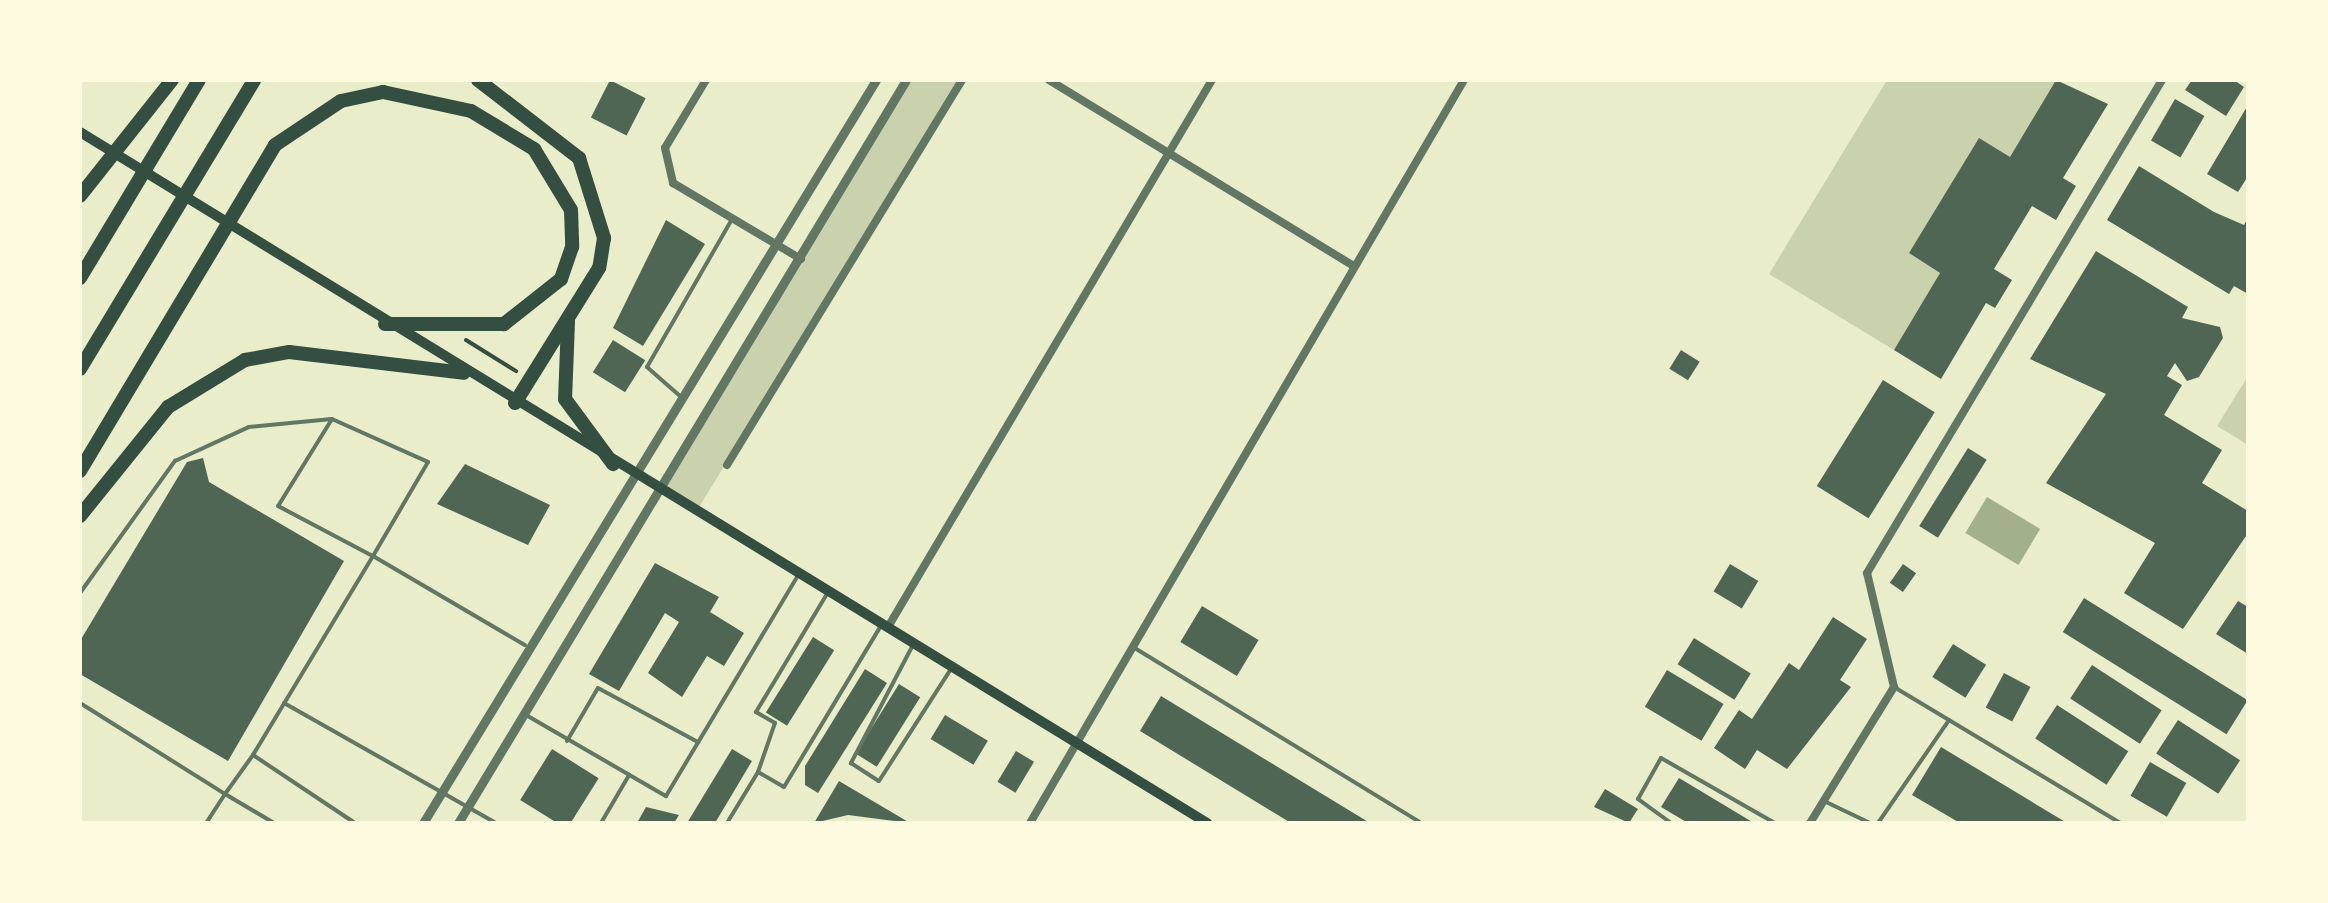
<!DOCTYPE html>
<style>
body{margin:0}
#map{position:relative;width:2328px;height:903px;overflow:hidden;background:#e9edc9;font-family:"Asap Condensed",sans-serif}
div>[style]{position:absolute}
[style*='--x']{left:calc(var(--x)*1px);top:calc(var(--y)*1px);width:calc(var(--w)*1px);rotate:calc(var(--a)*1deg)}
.green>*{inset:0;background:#cad2ad}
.water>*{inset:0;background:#a3b18a;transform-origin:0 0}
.building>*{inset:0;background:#4f6655;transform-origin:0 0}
.path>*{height:4px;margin:-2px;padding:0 2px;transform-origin:2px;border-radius:2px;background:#344e41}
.service>*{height:4px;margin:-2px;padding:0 2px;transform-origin:2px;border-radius:2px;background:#617663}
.minor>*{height:8px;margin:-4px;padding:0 4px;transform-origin:4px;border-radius:4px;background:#617663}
.tertiary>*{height:9px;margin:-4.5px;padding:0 4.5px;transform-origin:4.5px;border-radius:4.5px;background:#617663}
.secondary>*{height:10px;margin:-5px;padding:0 5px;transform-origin:5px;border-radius:5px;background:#344e41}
.motorway>*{height:14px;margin:-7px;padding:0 7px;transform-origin:7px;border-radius:7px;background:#344e41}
span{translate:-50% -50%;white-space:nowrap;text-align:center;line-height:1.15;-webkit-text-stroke:9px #fefae0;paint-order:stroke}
.frame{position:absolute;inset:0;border:82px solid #fefae0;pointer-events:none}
</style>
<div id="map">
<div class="green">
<div style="clip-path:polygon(906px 80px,962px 80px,696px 512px,660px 490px)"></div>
<div style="clip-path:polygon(1887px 80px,2056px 80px,2010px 157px,1979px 139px,1909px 253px,1940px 273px,1894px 350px,1769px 274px)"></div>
<div style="clip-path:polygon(2248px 376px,2248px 445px,2217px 426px)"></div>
</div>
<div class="water">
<div style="left:1987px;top:497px;width:62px;height:42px;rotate:31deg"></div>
</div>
<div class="building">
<div style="left:610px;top:80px;width:40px;height:42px;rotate:27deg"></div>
<div style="clip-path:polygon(2056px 80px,2108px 104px,2063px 178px,2076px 186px,2056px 220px,2032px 206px,1994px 269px,2012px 280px,1995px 308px,1986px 303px,1941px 379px,1894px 350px,1940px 273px,1909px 253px,1979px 138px,2010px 157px)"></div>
<div style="clip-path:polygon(2192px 80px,2234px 80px,2244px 87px,2226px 116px,2185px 90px)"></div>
<div style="left:2175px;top:99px;width:34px;height:48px;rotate:30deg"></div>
<div style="clip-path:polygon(2248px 105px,2248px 176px,2238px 192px,2207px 174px)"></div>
<div style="clip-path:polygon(2139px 166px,2214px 212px,2244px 225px,2248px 218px,2248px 294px,2234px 286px,2229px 294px,2107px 220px)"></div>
<div style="clip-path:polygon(666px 220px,705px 244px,643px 346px,613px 328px)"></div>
<div style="clip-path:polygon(2096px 251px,2188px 307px,2182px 318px,2220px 327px,2223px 338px,2199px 377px,2187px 381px,2175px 363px,2167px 376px,2182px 385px,2164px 415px,2222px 450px,2202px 483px,2248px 511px,2248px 533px,2183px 629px,2124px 593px,2155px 543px,2046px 483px,2106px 394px,2030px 359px)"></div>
<div style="left:613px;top:340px;width:38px;height:38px;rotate:32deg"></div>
<div style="left:1681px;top:350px;width:22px;height:22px;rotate:32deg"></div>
<div style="left:1883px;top:380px;width:61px;height:125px;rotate:32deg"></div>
<div style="left:1968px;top:448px;width:22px;height:92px;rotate:32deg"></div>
<div style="clip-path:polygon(203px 458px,209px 482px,344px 561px,228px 761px,80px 674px,80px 641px,187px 462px)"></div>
<div style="clip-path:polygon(465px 464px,550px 505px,528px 545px,437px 504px)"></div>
<div style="clip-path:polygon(655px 563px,719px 597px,710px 612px,744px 633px,724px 666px,707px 656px,682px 697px,648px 673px,679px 622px,665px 613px,619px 691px,589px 674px)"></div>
<div style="left:1730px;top:564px;width:33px;height:32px;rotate:31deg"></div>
<div style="left:1903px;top:564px;width:16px;height:23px;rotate:35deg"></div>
<div style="left:2084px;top:598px;width:193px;height:40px;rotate:32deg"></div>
<div style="clip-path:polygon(2238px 601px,2248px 607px,2248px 654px,2216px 634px)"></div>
<div style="left:1202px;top:606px;width:66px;height:42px;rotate:31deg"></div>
<div style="clip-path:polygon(1833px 617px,1867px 639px,1840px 680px,1851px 687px,1787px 769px,1757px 750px,1745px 769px,1714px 748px,1739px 710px,1752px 719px,1789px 663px,1799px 670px)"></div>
<div style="left:813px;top:637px;width:25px;height:89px;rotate:32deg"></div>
<div style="left:1694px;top:638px;width:67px;height:31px;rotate:32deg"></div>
<div style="left:1953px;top:644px;width:39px;height:39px;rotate:32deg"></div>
<div style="left:2092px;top:665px;width:83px;height:40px;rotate:33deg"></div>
<div style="clip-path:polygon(865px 669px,887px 683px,818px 793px,805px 785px,805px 766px)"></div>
<div style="left:1667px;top:670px;width:66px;height:43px;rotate:31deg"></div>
<div style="left:2004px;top:673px;width:30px;height:39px;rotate:28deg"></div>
<div style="left:899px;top:684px;width:25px;height:82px;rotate:32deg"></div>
<div style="clip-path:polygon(1161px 696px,1370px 823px,1291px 823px,1140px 731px)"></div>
<div style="left:2057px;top:705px;width:85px;height:40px;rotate:33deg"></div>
<div style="left:945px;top:715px;width:50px;height:28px;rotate:31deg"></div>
<div style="left:2178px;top:720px;width:74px;height:40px;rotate:33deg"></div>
<div style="clip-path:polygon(1941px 747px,2067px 823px,1960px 823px,1912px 795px)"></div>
<div style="left:552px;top:749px;width:55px;height:60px;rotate:32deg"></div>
<div style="clip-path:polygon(732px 749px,752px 761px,715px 823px,687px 823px)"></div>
<div style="left:1016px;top:751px;width:21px;height:36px;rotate:31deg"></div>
<div style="left:2150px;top:762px;width:42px;height:39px;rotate:30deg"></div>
<div style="clip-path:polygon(1679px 778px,1754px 823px,1688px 823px,1661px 807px)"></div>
<div style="clip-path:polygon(839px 781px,910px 823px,848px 815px,814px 823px)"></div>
<div style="clip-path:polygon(1605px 789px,1638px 809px,1629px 823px,1594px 807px)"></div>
<div style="clip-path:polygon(646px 807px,679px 815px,674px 823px,637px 823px)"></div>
</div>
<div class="path">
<div style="--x:466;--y:340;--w:59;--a:31.8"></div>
</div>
<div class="service">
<div style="--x:680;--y:396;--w:44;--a:-138.7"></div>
<div style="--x:647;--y:367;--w:171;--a:-60.1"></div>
<div style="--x:332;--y:419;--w:102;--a:121.8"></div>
<div style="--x:278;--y:506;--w:107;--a:27.8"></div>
<div style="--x:373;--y:556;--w:232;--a:121.1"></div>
<div style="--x:253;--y:755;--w:123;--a:33.7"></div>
<div style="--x:80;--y:593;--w:163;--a:-54.3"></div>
<div style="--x:175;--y:461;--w:81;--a:-24.7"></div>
<div style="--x:249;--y:427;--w:83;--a:-5.5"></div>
<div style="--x:332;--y:419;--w:105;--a:24.1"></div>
<div style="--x:428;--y:462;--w:109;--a:120.3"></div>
<div style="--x:373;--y:556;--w:176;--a:30.4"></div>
<div style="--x:914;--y:643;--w:136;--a:117.7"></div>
<div style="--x:851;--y:763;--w:33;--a:33"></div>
<div style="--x:879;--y:781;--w:133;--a:-57.3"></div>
<div style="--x:1133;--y:647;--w:338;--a:31.4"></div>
<div style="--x:1894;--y:687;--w:264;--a:31"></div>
<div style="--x:80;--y:703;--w:171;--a:32.1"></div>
<div style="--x:225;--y:794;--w:35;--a:123"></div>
<div style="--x:284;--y:703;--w:244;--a:29.5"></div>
<div style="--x:526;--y:715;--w:162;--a:30.1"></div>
<div style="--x:666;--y:796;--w:259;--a:-59.1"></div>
<div style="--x:567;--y:741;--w:61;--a:-59.7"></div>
<div style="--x:598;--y:688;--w:114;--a:28.4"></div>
<div style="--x:253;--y:755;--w:48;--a:125.7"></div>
<div style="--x:225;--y:794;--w:57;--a:30.6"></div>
<div style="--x:758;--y:772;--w:52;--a:-70.9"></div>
<div style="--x:775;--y:723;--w:22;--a:-150"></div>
<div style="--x:756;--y:712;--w:140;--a:-59"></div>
<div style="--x:1824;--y:801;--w:51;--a:25.6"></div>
<div style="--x:601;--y:823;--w:56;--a:-59.7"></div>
<div style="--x:727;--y:823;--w:60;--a:-58.7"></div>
<div style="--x:758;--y:772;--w:30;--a:30"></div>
<div style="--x:784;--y:787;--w:190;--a:-59"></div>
<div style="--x:1671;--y:823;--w:41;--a:-144"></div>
<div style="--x:1638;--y:799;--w:47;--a:-60.7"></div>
<div style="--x:1661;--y:758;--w:131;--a:29.7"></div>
<div style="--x:1878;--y:823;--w:125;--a:-55.4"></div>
</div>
<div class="minor">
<div style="--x:706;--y:80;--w:79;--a:121.1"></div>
<div style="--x:665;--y:148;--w:36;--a:77"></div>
<div style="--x:673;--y:183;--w:149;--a:30.7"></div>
<div style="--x:1049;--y:80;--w:357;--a:31.4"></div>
<div style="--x:727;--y:465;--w:451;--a:-58.6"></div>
<div style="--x:888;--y:627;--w:636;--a:-59.36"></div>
<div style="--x:1030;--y:823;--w:860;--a:-59.71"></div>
<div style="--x:1810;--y:823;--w:160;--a:-58.3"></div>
<div style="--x:1894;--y:687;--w:117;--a:-103.3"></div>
<div style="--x:1867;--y:573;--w:575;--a:-59.1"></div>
</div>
<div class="tertiary">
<div style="--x:423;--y:823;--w:870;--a:-58.63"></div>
<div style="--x:458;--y:823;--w:868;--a:-58.91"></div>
</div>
<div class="secondary">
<div style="--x:80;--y:132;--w:1322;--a:31.51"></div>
</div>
<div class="motorway">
<div style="--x:478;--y:80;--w:128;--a:37.7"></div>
<div style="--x:579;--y:158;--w:84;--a:72.6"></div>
<div style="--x:604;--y:238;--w:30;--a:99"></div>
<div style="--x:599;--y:268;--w:159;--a:121.9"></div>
<div style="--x:80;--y:196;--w:148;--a:-51.6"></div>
<div style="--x:80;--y:278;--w:231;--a:-59"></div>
<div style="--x:568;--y:322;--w:77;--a:92.2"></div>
<div style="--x:565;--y:399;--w:81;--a:53.6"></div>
<div style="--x:80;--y:369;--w:337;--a:-58.9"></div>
<div style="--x:80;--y:471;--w:380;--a:-59.1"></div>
<div style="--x:275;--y:145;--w:79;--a:-33.7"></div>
<div style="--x:341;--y:101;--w:43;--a:-12.1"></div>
<div style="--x:383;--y:92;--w:90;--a:12.2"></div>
<div style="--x:471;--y:111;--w:74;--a:31.1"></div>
<div style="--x:534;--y:149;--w:71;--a:58.8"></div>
<div style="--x:571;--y:210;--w:37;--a:88"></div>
<div style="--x:572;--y:247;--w:34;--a:109"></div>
<div style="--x:561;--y:279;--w:73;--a:141.7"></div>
<div style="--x:504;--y:324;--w:119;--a:180"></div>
<div style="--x:80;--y:516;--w:140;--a:-51.1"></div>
<div style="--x:168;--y:407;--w:90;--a:-31.4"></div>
<div style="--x:245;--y:360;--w:45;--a:-10.3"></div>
<div style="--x:289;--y:352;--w:176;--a:6.8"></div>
</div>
<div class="frame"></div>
</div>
